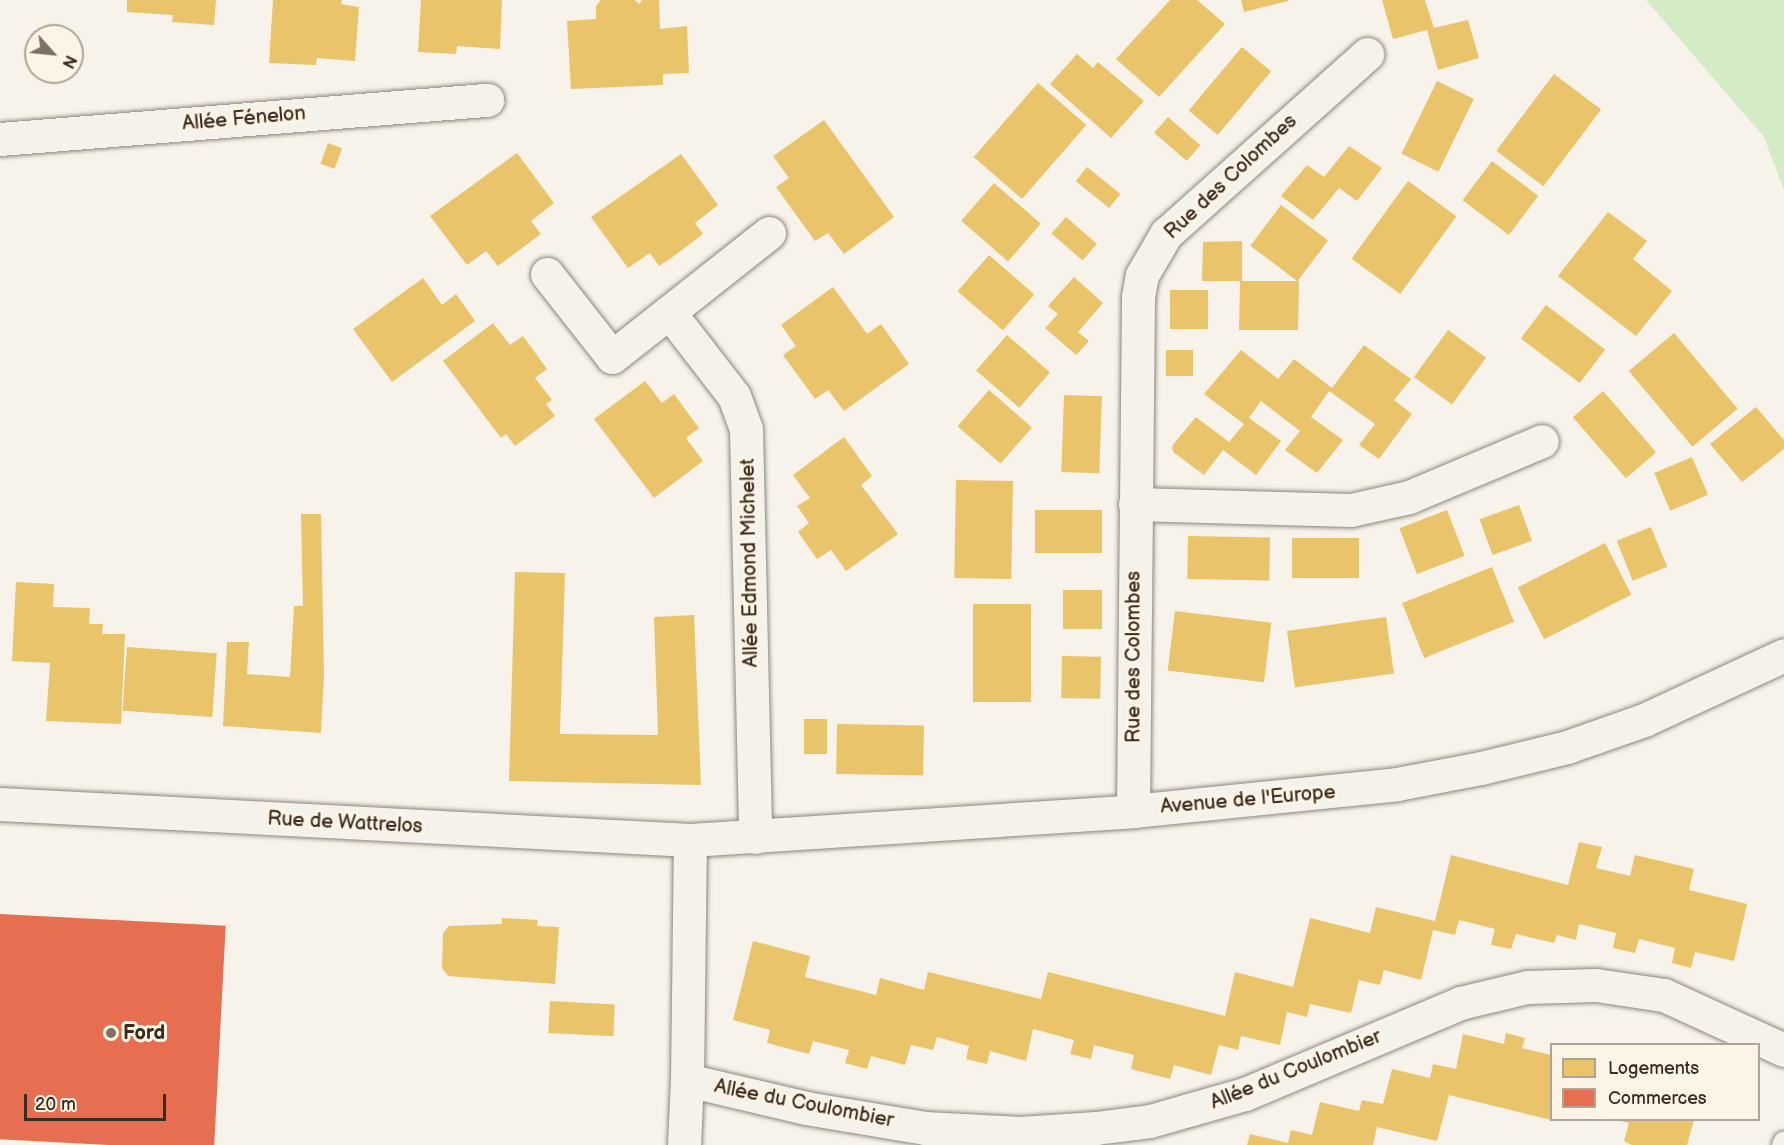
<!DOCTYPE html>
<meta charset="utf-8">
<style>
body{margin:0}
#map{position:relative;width:1784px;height:1145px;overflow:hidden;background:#f7f3ea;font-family:"Balsamiq Sans",sans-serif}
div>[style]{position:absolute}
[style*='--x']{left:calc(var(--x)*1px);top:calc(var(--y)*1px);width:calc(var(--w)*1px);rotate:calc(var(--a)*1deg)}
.green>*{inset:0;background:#d3ecc5}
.homes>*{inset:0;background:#e9c46a;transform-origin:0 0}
.shops>*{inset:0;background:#e76f51;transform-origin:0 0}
.roads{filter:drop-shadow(0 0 2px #8b867f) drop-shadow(0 0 2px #8b867f)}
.lane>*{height:20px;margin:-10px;padding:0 10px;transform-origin:10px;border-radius:10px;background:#f5f2ec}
.street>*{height:33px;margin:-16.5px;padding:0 16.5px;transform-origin:16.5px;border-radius:16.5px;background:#f5f2ec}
.secondary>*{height:33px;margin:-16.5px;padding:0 16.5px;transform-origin:16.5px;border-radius:16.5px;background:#f5f2ec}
.dots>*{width:16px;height:16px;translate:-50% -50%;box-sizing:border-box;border:3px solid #fcf5e5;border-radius:50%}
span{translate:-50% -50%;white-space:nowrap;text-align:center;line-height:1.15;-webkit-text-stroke:6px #fcf5e5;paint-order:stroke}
.street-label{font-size:20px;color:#3b2a1e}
.poi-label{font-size:20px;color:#3b2a1e;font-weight:700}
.left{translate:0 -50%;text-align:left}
.legend{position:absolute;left:1550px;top:1043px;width:210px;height:78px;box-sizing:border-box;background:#fcf5e5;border:2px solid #afa495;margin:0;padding:8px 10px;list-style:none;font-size:18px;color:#3b2a1e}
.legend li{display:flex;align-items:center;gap:12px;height:30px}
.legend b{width:30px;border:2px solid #afa495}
.north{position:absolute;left:24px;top:24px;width:60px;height:60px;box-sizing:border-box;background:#fcf5e5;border:2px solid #afa495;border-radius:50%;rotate:117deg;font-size:16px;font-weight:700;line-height:24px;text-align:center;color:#3b2a1e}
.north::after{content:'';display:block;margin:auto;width:21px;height:27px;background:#7d7065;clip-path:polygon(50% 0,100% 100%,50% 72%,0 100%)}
.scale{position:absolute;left:24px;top:1094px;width:142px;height:27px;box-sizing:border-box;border:3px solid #3b2a1e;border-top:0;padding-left:8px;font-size:18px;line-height:21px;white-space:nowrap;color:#3b2a1e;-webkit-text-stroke:4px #fcf5e5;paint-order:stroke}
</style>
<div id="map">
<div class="green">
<div style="clip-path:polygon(1646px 0,1784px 0,1784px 190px,1764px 137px)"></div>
</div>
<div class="homes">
<div style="clip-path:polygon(127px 0,216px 0,214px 25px,172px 22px,173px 15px,127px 12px)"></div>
<div style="clip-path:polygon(273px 0,342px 0,341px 4px,359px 7px,355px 61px,317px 58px,316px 65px,269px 63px)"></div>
<div style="clip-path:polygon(421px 0,502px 0,500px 49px,457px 46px,456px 54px,418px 52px)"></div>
<div style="clip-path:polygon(601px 0,635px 0,639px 4px,642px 0,659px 0,660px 29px,687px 26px,689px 73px,663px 74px,663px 85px,571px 89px,567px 21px,596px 19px,596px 6px)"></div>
<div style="clip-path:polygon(1170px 0,1197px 0,1225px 24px,1159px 97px,1116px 59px)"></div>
<div style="clip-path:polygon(1241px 0,1288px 0,1288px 1px,1244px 12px)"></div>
<div style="clip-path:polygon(1382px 0,1425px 0,1434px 28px,1468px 20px,1479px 58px,1438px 70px,1427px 30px,1393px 39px)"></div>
<div style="left:1242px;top:47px;width:38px;height:83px;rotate:40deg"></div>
<div style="clip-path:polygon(1077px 54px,1093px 68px,1098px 62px,1144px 101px,1111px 138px,1050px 84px)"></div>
<div style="left:1554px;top:74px;width:59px;height:96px;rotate:37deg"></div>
<div style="left:1437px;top:81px;width:41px;height:81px;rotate:26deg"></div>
<div style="left:1038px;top:83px;width:64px;height:98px;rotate:41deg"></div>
<div style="left:1168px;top:117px;width:43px;height:21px;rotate:41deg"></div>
<div style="clip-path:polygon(824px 120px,894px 217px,844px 254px,828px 233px,815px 241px,776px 187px,789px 178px,773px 156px)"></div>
<div style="left:328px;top:143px;width:15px;height:22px;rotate:20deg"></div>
<div style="clip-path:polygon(1349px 146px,1382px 168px,1357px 201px,1339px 188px,1313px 220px,1281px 196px,1307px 165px,1324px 177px)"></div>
<div style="clip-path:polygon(517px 153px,554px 203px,531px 221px,541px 234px,498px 266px,486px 251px,467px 265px,430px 216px)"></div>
<div style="clip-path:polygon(681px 154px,718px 205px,695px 223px,703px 234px,670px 259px,659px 266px,650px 253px,628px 268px,591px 217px)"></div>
<div style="left:1492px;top:161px;width:58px;height:49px;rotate:37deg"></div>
<div style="left:1087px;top:167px;width:43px;height:18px;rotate:39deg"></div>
<div style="left:1408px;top:181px;width:60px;height:96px;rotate:36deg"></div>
<div style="left:994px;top:183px;width:62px;height:50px;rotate:41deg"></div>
<div style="left:1281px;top:205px;width:59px;height:51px;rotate:37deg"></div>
<div style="clip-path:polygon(1608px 212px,1647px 241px,1633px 259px,1672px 291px,1636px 336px,1558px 276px)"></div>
<div style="left:1066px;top:217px;width:41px;height:22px;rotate:41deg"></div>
<div style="clip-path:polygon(1242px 241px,1242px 281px,1299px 281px,1298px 330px,1239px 330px,1240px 281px,1202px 281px,1203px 242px)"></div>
<div style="left:989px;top:255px;width:60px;height:48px;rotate:41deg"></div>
<div style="clip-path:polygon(1074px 277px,1103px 303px,1078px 332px,1089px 341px,1076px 355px,1045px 328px,1058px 314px,1048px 306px)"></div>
<div style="clip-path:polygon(423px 278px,442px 305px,456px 294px,475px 321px,392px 382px,353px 329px)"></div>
<div style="clip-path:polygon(833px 287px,867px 334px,881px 324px,909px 364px,844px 411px,828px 390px,815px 399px,783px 355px,796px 346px,781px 325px)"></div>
<div style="left:1170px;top:290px;width:38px;height:39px"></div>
<div style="left:1546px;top:305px;width:74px;height:42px;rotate:37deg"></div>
<div style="clip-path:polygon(493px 323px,510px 345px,523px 336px,547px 369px,535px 378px,552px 400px,546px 404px,555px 416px,515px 446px,506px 434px,501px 438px,443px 361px)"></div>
<div style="left:1448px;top:330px;width:47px;height:58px;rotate:36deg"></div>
<div style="left:1674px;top:333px;width:99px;height:59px;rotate:50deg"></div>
<div style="left:1007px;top:335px;width:57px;height:47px;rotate:41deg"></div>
<div style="clip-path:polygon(1364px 345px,1411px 379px,1394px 400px,1412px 414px,1379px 459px,1359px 445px,1375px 424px,1329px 391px,1311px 417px,1343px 440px,1317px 473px,1285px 450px,1300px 431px,1261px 401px,1249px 418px,1281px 441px,1256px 475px,1223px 450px,1204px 475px,1173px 452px,1172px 446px,1196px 417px,1229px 442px,1244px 424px,1204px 394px,1241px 350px,1278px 379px,1294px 359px,1332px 388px)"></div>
<div style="left:1166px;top:350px;width:27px;height:26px"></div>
<div style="clip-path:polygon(645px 381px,662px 403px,674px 394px,699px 428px,686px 438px,703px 461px,654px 498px,594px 419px)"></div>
<div style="left:989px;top:390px;width:57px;height:48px;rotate:41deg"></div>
<div style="left:1603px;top:391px;width:81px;height:40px;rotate:49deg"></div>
<div style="left:1064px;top:395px;width:38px;height:77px;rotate:2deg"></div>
<div style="clip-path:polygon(1756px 407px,1784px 440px,1784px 449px,1742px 482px,1710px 444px)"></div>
<div style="clip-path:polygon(844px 437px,872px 476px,861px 485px,898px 534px,846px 571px,831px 550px,817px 559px,798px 532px,809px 523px,797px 506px,810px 498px,793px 475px)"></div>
<div style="left:1692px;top:457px;width:41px;height:41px;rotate:67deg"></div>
<div style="left:956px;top:480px;width:57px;height:98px;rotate:1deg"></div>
<div style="left:1519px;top:505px;width:38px;height:42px;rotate:70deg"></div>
<div style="left:1035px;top:510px;width:67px;height:43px"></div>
<div style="left:1447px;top:510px;width:49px;height:51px;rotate:69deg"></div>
<div style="clip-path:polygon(301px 514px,321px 514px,324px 676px,321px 733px,223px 726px,227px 642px,249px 642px,247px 674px,290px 677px,294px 606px,303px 606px)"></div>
<div style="left:1651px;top:527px;width:43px;height:37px;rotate:68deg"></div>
<div style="left:1188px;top:536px;width:82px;height:43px;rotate:1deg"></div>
<div style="left:1292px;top:538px;width:67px;height:40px"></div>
<div style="left:1605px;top:543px;width:58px;height:98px;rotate:63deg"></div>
<div style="left:1492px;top:567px;width:59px;height:97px;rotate:68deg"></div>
<div style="clip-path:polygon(515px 572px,565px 573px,560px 734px,658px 735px,654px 617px,694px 615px,701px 785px,509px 781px)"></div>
<div style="clip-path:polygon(16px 582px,54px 584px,53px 607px,90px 608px,89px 624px,103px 624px,102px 634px,125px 634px,121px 724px,46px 721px,50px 663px,12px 661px)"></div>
<div style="left:1063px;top:590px;width:39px;height:39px"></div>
<div style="left:973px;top:604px;width:58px;height:98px"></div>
<div style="left:1175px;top:611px;width:97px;height:60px;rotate:7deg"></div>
<div style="left:1386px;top:617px;width:57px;height:100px;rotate:82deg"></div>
<div style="left:127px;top:647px;width:90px;height:64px;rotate:4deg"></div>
<div style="left:1062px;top:656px;width:39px;height:42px;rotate:1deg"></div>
<div style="left:804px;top:719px;width:23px;height:35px"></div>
<div style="left:837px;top:724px;width:87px;height:50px;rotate:1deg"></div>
<div style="clip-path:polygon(1579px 842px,1602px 847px,1596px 868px,1630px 876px,1635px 855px,1694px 869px,1689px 890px,1747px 904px,1734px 961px,1695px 952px,1691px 968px,1672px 963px,1675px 948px,1639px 939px,1635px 953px,1613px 948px,1616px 933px,1579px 924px,1576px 940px,1557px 935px,1554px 943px,1516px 934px,1511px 949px,1491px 945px,1495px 929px,1459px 920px,1455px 935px,1433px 930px,1421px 980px,1384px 970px,1380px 985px,1359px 980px,1351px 1013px,1310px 1004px,1307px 1017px,1287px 1012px,1280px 1045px,1241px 1036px,1238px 1050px,1219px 1045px,1211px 1075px,1174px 1065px,1170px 1079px,1131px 1069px,1134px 1055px,1094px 1045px,1091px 1059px,1070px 1054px,1074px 1040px,1033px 1029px,1026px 1061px,990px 1051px,987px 1064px,966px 1059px,969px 1046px,937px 1037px,933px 1050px,911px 1045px,905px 1065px,871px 1056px,867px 1069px,845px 1063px,849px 1050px,813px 1041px,809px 1054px,767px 1043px,770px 1030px,733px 1020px,753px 941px,810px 956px,805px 977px,876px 995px,880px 978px,924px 990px,928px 972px,1041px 999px,1048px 972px,1225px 1016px,1235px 972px,1293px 987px,1310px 918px,1370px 933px,1376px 907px,1435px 921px,1451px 855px,1568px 885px)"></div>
<div style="clip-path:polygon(502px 918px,538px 920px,537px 926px,559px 927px,555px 984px,448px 976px,442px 968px,443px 933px,449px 926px,502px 924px)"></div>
<div style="left:550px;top:1001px;width:65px;height:32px;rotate:3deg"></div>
<div style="clip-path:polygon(1506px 1033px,1525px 1038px,1522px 1048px,1551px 1055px,1551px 1120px,1449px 1095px,1437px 1141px,1377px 1127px,1373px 1145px,1247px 1145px,1250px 1134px,1288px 1143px,1291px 1130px,1312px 1135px,1320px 1102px,1359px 1111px,1362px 1100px,1383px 1104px,1392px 1069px,1430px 1078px,1433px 1064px,1456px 1069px,1463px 1034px,1504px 1044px)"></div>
<div style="clip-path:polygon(1617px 1120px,1694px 1120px,1687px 1145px,1632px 1145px,1624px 1141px,1629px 1123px)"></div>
</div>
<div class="shops">
<div style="left:0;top:914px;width:226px;height:225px;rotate:3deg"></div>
</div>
<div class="roads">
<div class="lane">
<div style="--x:1782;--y:1145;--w:4;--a:-63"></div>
</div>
<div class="street">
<div style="--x:0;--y:139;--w:489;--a:-4.6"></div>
<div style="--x:547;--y:274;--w:105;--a:51.9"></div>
<div style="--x:612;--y:357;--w:200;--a:-38.3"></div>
<div style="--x:669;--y:312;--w:106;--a:52.3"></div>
<div style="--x:734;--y:396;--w:35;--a:70"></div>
<div style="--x:746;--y:429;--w:408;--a:88.7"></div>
<div style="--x:1135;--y:504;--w:216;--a:1.6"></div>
<div style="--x:1351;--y:510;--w:59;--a:-12.6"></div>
<div style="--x:1409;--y:497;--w:144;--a:-22.8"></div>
<div style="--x:1133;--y:811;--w:514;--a:-89.44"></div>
<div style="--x:1138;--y:297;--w:22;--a:-80"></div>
<div style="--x:1142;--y:275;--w:48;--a:-59.7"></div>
<div style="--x:1166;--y:234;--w:270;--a:-41.8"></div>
<div style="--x:687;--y:1080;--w:240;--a:-89.3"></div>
<div style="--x:684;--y:1145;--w:65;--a:-87.4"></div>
<div style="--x:687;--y:1080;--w:122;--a:13.2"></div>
<div style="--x:806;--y:1108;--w:121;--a:9.5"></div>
<div style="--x:925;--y:1128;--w:95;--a:3"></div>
<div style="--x:1020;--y:1133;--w:76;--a:-3.8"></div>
<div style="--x:1096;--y:1128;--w:54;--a:-7.4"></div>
<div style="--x:1150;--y:1121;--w:99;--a:-15.9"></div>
<div style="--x:1245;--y:1094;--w:233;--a:-22.9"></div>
<div style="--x:1460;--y:1003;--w:69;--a:-13.4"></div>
<div style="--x:1527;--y:987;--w:69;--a:-1.7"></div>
<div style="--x:1596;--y:985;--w:69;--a:8.4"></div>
<div style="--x:1664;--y:995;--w:132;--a:24.6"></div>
</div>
<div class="secondary">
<div style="--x:0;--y:804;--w:691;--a:2.99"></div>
<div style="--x:690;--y:840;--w:444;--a:-3.7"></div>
<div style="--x:1133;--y:811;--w:265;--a:-5.8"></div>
<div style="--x:1397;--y:784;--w:86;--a:-10.8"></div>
<div style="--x:1481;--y:768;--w:89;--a:-13.7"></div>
<div style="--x:1567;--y:747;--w:82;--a:-19.3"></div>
<div style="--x:1644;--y:720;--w:154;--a:-24.9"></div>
</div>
</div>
<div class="dots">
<div style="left:111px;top:1033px;background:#7d7065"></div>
</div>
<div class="street-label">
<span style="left:244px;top:119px;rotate:-5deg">Allée Fénelon</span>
<span style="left:1231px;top:177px;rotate:-43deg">Rue des Colombes</span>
<span style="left:750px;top:563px;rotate:-91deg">Allée Edmond Michelet</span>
<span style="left:1134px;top:657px;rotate:-90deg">Rue des Colombes</span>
<span style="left:1248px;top:800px;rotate:-5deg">Avenue de l'Europe</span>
<span style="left:345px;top:823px;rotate:3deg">Rue de Wattrelos</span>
<span style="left:1296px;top:1070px;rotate:-22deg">Allée du Coulombier</span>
<span style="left:804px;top:1104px;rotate:11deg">Allée du Coulombier</span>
</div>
<div class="poi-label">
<span class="left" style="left:123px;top:1033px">Ford</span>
</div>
<ul class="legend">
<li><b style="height:16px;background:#e9c46a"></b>Logements</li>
<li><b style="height:16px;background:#e76f51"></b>Commerces</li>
</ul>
<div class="north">N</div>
<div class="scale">20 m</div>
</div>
